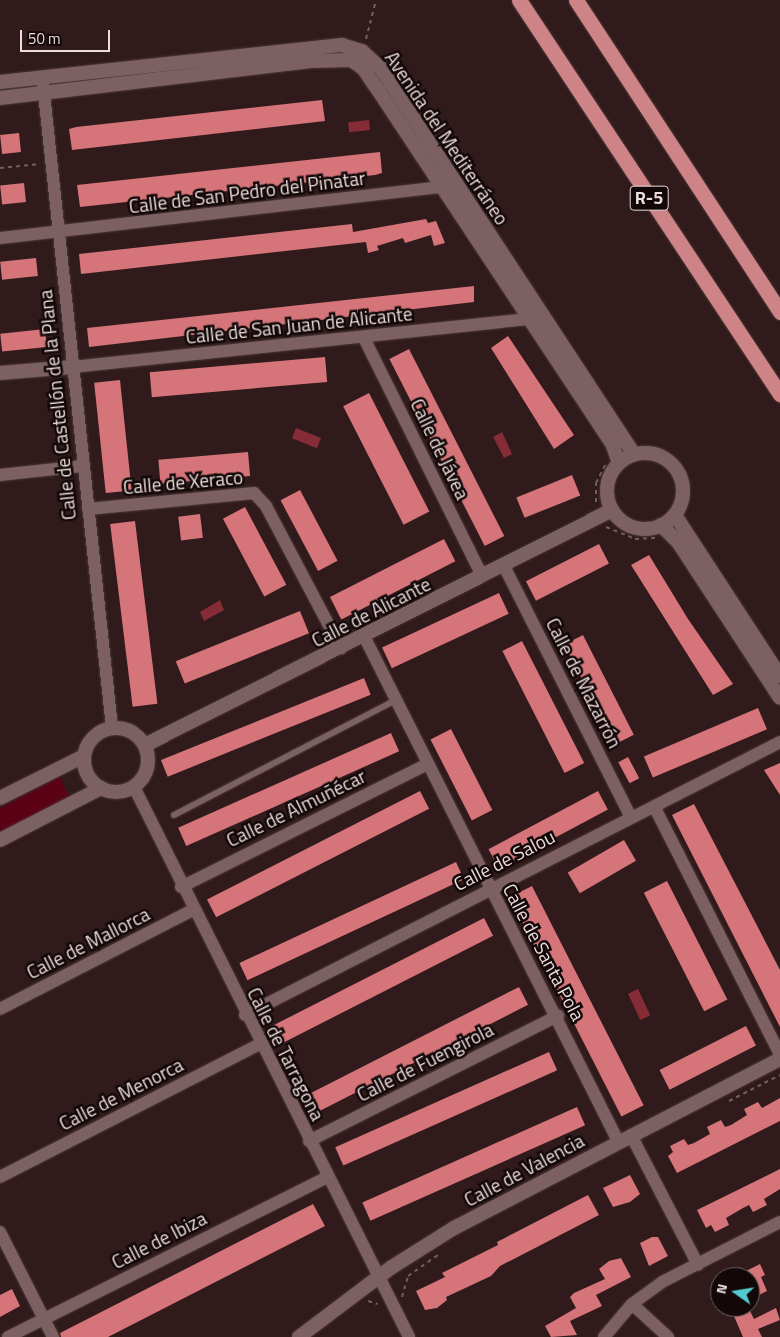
<!DOCTYPE html>
<meta charset="utf-8">
<style>
body{margin:0}
#map{position:relative;width:780px;height:1337px;overflow:hidden;background:#311a1b;font-family:"Titillium Web",sans-serif}
div>[style]{position:absolute}
[style*='--x']{left:calc(var(--x)*1px);top:calc(var(--y)*1px);width:calc(var(--w)*1px);rotate:calc(var(--a)*1deg)}
.green>*{inset:0;background:#5b0216}
.water>*{inset:0;background:#852c36;transform-origin:0 0}
.building>*{inset:0;background:#d57479;transform-origin:0 0}
.path>*{height:2px;margin-top:-1px;transform-origin:0;background:repeating-linear-gradient(90deg,#735e5e 0 4px,transparent 0 8px)}
.roads{filter:drop-shadow(0 0 1px #4b3939) drop-shadow(0 0 1px #4b3939)}
.service>*{height:6px;margin:-3px;padding:0 3px;transform-origin:3px;border-radius:3px;background:#7d6061}
.minor>*{height:12px;margin:-6px;padding:0 6px;transform-origin:6px;border-radius:6px;background:#7d6061}
.tertiary>*{height:14px;margin:-7px;padding:0 7px;transform-origin:7px;border-radius:7px;background:#7d6061}
.tertiary>.ring{margin:-7px;padding:0;box-sizing:content-box;background:none;border:14px solid #7d6061;border-radius:50%}
.motorway>*{height:15px;margin:-7.5px;padding:0 7.5px;transform-origin:7.5px;border-radius:7.5px;background:#ce8486}
span{translate:-50% -50%;white-space:nowrap;text-align:center;line-height:1.15;-webkit-text-stroke:5px #120808;paint-order:stroke}
.shield-label span{padding:1px 4px;background:#120808;border:1px solid;border-radius:4px;-webkit-text-stroke-width:0}
.shield-label{font-size:18px;color:#eddcdc;font-weight:700}
.street-label{font-size:19px;color:#eddcdc}
.north{position:absolute;left:710px;top:1267px;width:50px;height:50px;box-sizing:border-box;background:#120808;border:1px solid #6a5d5d;border-radius:50%;rotate:283deg;font-size:14px;font-weight:700;line-height:20px;text-align:center;color:#eddcdc}
.north::after{content:'';display:block;margin:auto;width:18px;height:22px;background:#52ccd0;clip-path:polygon(50% 0,100% 100%,50% 72%,0 100%)}
.scale{position:absolute;left:20px;top:30px;width:90px;height:22px;box-sizing:border-box;border:2px solid #eddcdc;border-top:0;padding-left:6px;font-size:15px;line-height:18px;white-space:nowrap;color:#eddcdc;-webkit-text-stroke:4px #120808;paint-order:stroke}
</style>
<div id="map">
<div class="green">
<div style="clip-path:polygon(60px 777px,70px 799px,0 834px,0 808px)"></div>
</div>
<div class="water">
<div style="left:369px;top:120px;width:10px;height:21px;rotate:84deg"></div>
<div style="left:296px;top:428px;width:27px;height:11px;rotate:22deg"></div>
<div style="clip-path:polygon(502px 432px,512px 454px,504px 458px,493px 437px)"></div>
<div style="clip-path:polygon(220px 600px,224px 610px,204px 621px,200px 612px)"></div>
<div style="left:638px;top:989px;width:29px;height:11px;rotate:65deg"></div>
</div>
<div class="building">
<div style="clip-path:polygon(322px 100px,325px 121px,72px 150px,69px 129px,76px 127px)"></div>
<div style="left:19px;top:133px;width:19px;height:19px;rotate:84deg"></div>
<div style="clip-path:polygon(380px 152px,382px 173px,375px 175px,80px 207px,77px 185px)"></div>
<div style="left:24px;top:183px;width:19px;height:24px;rotate:84deg"></div>
<div style="clip-path:polygon(426px 219px,428px 223px,436px 221px,445px 243px,434px 246px,431px 235px,405px 243px,403px 238px,377px 246px,379px 250px,368px 253px,366px 242px,81px 274px,79px 254px,352px 224px,353px 232px)"></div>
<div style="left:36px;top:258px;width:18px;height:36px;rotate:84deg"></div>
<div style="clip-path:polygon(474px 286px,474px 302px,89px 347px,87px 328px)"></div>
<div style="left:45px;top:329px;width:18px;height:45px;rotate:84deg"></div>
<div style="clip-path:polygon(508px 336px,574px 435px,554px 449px,491px 348px)"></div>
<div style="left:409px;top:349px;width:210px;height:22px;rotate:63deg"></div>
<div style="left:325px;top:357px;width:25px;height:176px;rotate:85deg"></div>
<div style="left:120px;top:380px;width:111px;height:26px;rotate:84deg"></div>
<div style="left:369px;top:393px;width:133px;height:29px;rotate:63deg"></div>
<div style="left:248px;top:452px;width:24px;height:90px;rotate:85deg"></div>
<div style="left:572px;top:475px;width:22px;height:60px;rotate:68deg"></div>
<div style="left:300px;top:490px;width:80px;height:22px;rotate:62deg"></div>
<div style="left:245px;top:507px;width:88px;height:25px;rotate:62deg"></div>
<div style="left:200px;top:514px;width:24px;height:22px;rotate:83deg"></div>
<div style="left:135px;top:521px;width:184px;height:25px;rotate:83deg"></div>
<div style="left:444px;top:539px;width:25px;height:128px;rotate:63deg"></div>
<div style="left:599px;top:544px;width:22px;height:82px;rotate:63deg"></div>
<div style="clip-path:polygon(649px 555px,688px 619px,733px 684px,713px 695px,631px 565px)"></div>
<div style="left:499px;top:593px;width:23px;height:129px;rotate:65deg"></div>
<div style="left:300px;top:611px;width:24px;height:134px;rotate:68deg"></div>
<div style="left:583px;top:635px;width:112px;height:21px;rotate:63deg"></div>
<div style="left:522px;top:641px;width:137px;height:22px;rotate:63deg"></div>
<div style="left:364px;top:678px;width:18px;height:219px;rotate:68deg"></div>
<div style="left:758px;top:708px;width:23px;height:124px;rotate:67deg"></div>
<div style="left:451px;top:729px;width:91px;height:23px;rotate:63deg"></div>
<div style="left:391px;top:733px;width:20px;height:233px;rotate:66deg"></div>
<div style="left:628px;top:757px;width:24px;height:11px;rotate:62deg"></div>
<div style="clip-path:polygon(780px 763px,780px 795px,764px 770px)"></div>
<div style="left:420px;top:791px;width:20px;height:239px;rotate:63deg"></div>
<div style="left:598px;top:791px;width:21px;height:124px;rotate:62deg"></div>
<div style="clip-path:polygon(694px 804px,780px 970px,780px 1027px,672px 815px)"></div>
<div style="left:624px;top:840px;width:24px;height:65px;rotate:60deg"></div>
<div style="left:456px;top:862px;width:19px;height:239px;rotate:65deg"></div>
<div style="left:667px;top:881px;width:133px;height:26px;rotate:63deg"></div>
<div style="left:532px;top:886px;width:246px;height:25px;rotate:63deg"></div>
<div style="left:484px;top:918px;width:20px;height:239px;rotate:63deg"></div>
<div style="left:519px;top:987px;width:20px;height:239px;rotate:63deg"></div>
<div style="left:746px;top:1026px;width:22px;height:97px;rotate:63deg"></div>
<div style="left:549px;top:1052px;width:20px;height:234px;rotate:66deg"></div>
<div style="clip-path:polygon(780px 1098px,780px 1121px,677px 1173px,668px 1156px,673px 1152px,670px 1146px,684px 1139px,688px 1145px,694px 1143px,710px 1134px,707px 1127px,721px 1120px,725px 1127px,731px 1125px,747px 1115px,744px 1109px,758px 1102px,762px 1108px)"></div>
<div style="left:577px;top:1107px;width:20px;height:235px;rotate:66deg"></div>
<div style="clip-path:polygon(780px 1169px,780px 1189px,764px 1199px,767px 1205px,753px 1212px,749px 1205px,743px 1208px,726px 1218px,729px 1225px,715px 1232px,711px 1225px,706px 1228px,697px 1210px)"></div>
<div style="clip-path:polygon(630px 1175px,640px 1194px,630px 1202px,613px 1207px,603px 1188px)"></div>
<div style="clip-path:polygon(588px 1195px,599px 1215px,500px 1266px,491px 1276px,446px 1297px,447px 1300px,437px 1308px,425px 1310px,416px 1291px,445px 1277px,442px 1273px,498px 1245px,497px 1242px)"></div>
<div style="clip-path:polygon(313px 1204px,325px 1226px,108px 1337px,61px 1337px,60px 1333px)"></div>
<div style="clip-path:polygon(652px 1237px,658px 1237px,668px 1256px,649px 1266px,640px 1243px)"></div>
<div style="clip-path:polygon(621px 1258px,631px 1277px,596px 1295px,602px 1306px,570px 1321px,577px 1335px,551px 1337px,545px 1326px,576px 1308px,570px 1297px,574px 1293px,605px 1279px,599px 1269px,609px 1261px)"></div>
<div style="clip-path:polygon(760px 1264px,765px 1275px,761px 1277px,767px 1291px,757px 1296px,746px 1271px)"></div>
<div style="clip-path:polygon(12px 1289px,20px 1306px,0 1317px,0 1295px)"></div>
<div style="clip-path:polygon(730px 1307px,748px 1307px,754px 1319px,776px 1308px,780px 1320px,758px 1329px,762px 1337px,743px 1337px)"></div>
</div>
<div class="path">
<div style="--x:366;--y:39;--w:40;--a:-75.6"></div>
<div style="--x:0;--y:168;--w:40;--a:-5.7"></div>
<div style="--x:596;--y:502;--w:19;--a:-90"></div>
<div style="--x:596;--y:483;--w:22;--a:-63"></div>
<div style="--x:606;--y:527;--w:31;--a:22"></div>
<div style="--x:635;--y:539;--w:22;--a:-3"></div>
<div style="--x:729;--y:1101;--w:57;--a:-27"></div>
<div style="--x:402;--y:1297;--w:22;--a:-74"></div>
<div style="--x:408;--y:1276;--w:39;--a:-35"></div>
<div style="--x:368;--y:1301;--w:10;--a:17"></div>
</div>
<div class="roads">
<div class="service">
<div style="--x:174;--y:815;--w:250;--a:-27.4"></div>
</div>
<div class="minor">
<div style="--x:43;--y:84;--w:648;--a:83.88"></div>
<div style="--x:0;--y:238;--w:443;--a:-6.6"></div>
<div style="--x:364;--y:338;--w:266;--a:63.6"></div>
<div style="--x:72;--y:367;--w:461;--a:-6"></div>
<div style="--x:0;--y:475;--w:83;--a:-6.2"></div>
<div style="--x:88;--y:509;--w:167;--a:-5.5"></div>
<div style="--x:254;--y:493;--w:18;--a:47"></div>
<div style="--x:266;--y:506;--w:161;--a:62.2"></div>
<div style="--x:504;--y:566;--w:281;--a:63.2"></div>
<div style="--x:364;--y:636;--w:565;--a:63.3"></div>
<div style="--x:134;--y:787;--w:615;--a:63.43"></div>
<div style="--x:655;--y:808;--w:276;--a:63.1"></div>
<div style="--x:181;--y:887;--w:276;--a:-26.5"></div>
<div style="--x:0;--y:1009;--w:217;--a:-27.2"></div>
<div style="--x:245;--y:1015;--w:601;--a:-27.03"></div>
<div style="--x:631;--y:1135;--w:146;--a:62.7"></div>
<div style="--x:309;--y:1141;--w:279;--a:-26.7"></div>
<div style="--x:0;--y:1177;--w:292;--a:-27.1"></div>
<div style="--x:0;--y:1232;--w:118;--a:63.2"></div>
<div style="--x:632;--y:1304;--w:49;--a:42.5"></div>
<div style="--x:8;--y:1337;--w:357;--a:-26.6"></div>
<div style="--x:604;--y:1337;--w:43;--a:-49.7"></div>
<div style="--x:632;--y:1304;--w:37;--a:-36"></div>
<div style="--x:662;--y:1282;--w:132;--a:-27"></div>
</div>
<div class="tertiary">
<div style="--x:0;--y:82;--w:344;--a:-6.2"></div>
<div style="--x:342;--y:45;--w:21;--a:17"></div>
<div style="--x:362;--y:51;--w:26;--a:43"></div>
<div style="--x:381;--y:69;--w:461;--a:56.7"></div>
<div style="--x:0;--y:98;--w:313;--a:-6.8"></div>
<div style="--x:311;--y:61;--w:40;--a:-1.4"></div>
<div style="--x:351;--y:60;--w:14;--a:34"></div>
<div style="--x:363;--y:68;--w:27;--a:56"></div>
<div style="--x:378;--y:90;--w:424;--a:56.5"></div>
<div style="--x:612;--y:443;--w:21;--a:71"></div>
<div style="--x:0;--y:373;--w:72;--a:-4.8"></div>
<div class="ring" style="left:607px;top:453px;width:62px;height:62px"></div>
<div style="--x:675;--y:515;--w:192;--a:56.9"></div>
<div style="--x:661;--y:525;--w:24;--a:45"></div>
<div style="--x:678;--y:542;--w:186;--a:56.8"></div>
<div class="ring" style="left:84px;top:728px;width:50px;height:50px"></div>
<div style="--x:145;--y:745;--w:523;--a:-26.71"></div>
<div style="--x:0;--y:798;--w:94;--a:-26.6"></div>
<div style="--x:0;--y:840;--w:114;--a:-27.2"></div>
<div style="--x:299;--y:1337;--w:116;--a:-37"></div>
<div style="--x:392;--y:1267;--w:73;--a:-32.2"></div>
<div style="--x:454;--y:1228;--w:367;--a:-27.4"></div>
</div>
<div class="motorway">
<div style="--x:519;--y:0;--w:473;--a:56.5"></div>
<div style="--x:576;--y:0;--w:373;--a:56.8"></div>
</div>
</div>
<div class="shield-label">
<span style="left:649px;top:198px">R-5</span>
</div>
<div class="street-label">
<span style="left:447px;top:138px;rotate:56deg">Avenida del Mediterráneo</span>
<span style="left:247px;top:192px;rotate:-7deg">Calle de San Pedro del Pinatar</span>
<span style="left:299px;top:325px;rotate:-6deg">Calle de San Juan de Alicante</span>
<span style="left:57px;top:405px;rotate:-96deg">Calle de Castellón de la Plana</span>
<span style="left:440px;top:449px;rotate:64deg">Calle de Jávea</span>
<span style="left:183px;top:482px;rotate:-5deg">Calle de Xeraco</span>
<span style="left:371px;top:612px;rotate:-27deg">Calle de Alicante</span>
<span style="left:584px;top:683px;rotate:63deg">Calle de Mazarrón</span>
<span style="left:296px;top:808px;rotate:-26deg">Calle de Almuñécar</span>
<span style="left:504px;top:860px;rotate:-27deg">Calle de Salou</span>
<span style="left:88px;top:943px;rotate:-27deg">Calle de Mallorca</span>
<span style="left:544px;top:952px;rotate:62deg">Calle de Santa Pola</span>
<span style="left:286px;top:1054px;rotate:63deg">Calle de Tarragona</span>
<span style="left:425px;top:1062px;rotate:-27deg">Calle de Fuengirola</span>
<span style="left:121px;top:1094px;rotate:-27deg">Calle de Menorca</span>
<span style="left:524px;top:1170px;rotate:-28deg">Calle de Valencia</span>
<span style="left:159px;top:1240px;rotate:-27deg">Calle de Ibiza</span>
</div>
<div class="north">N</div>
<div class="scale">50 m</div>
</div>
